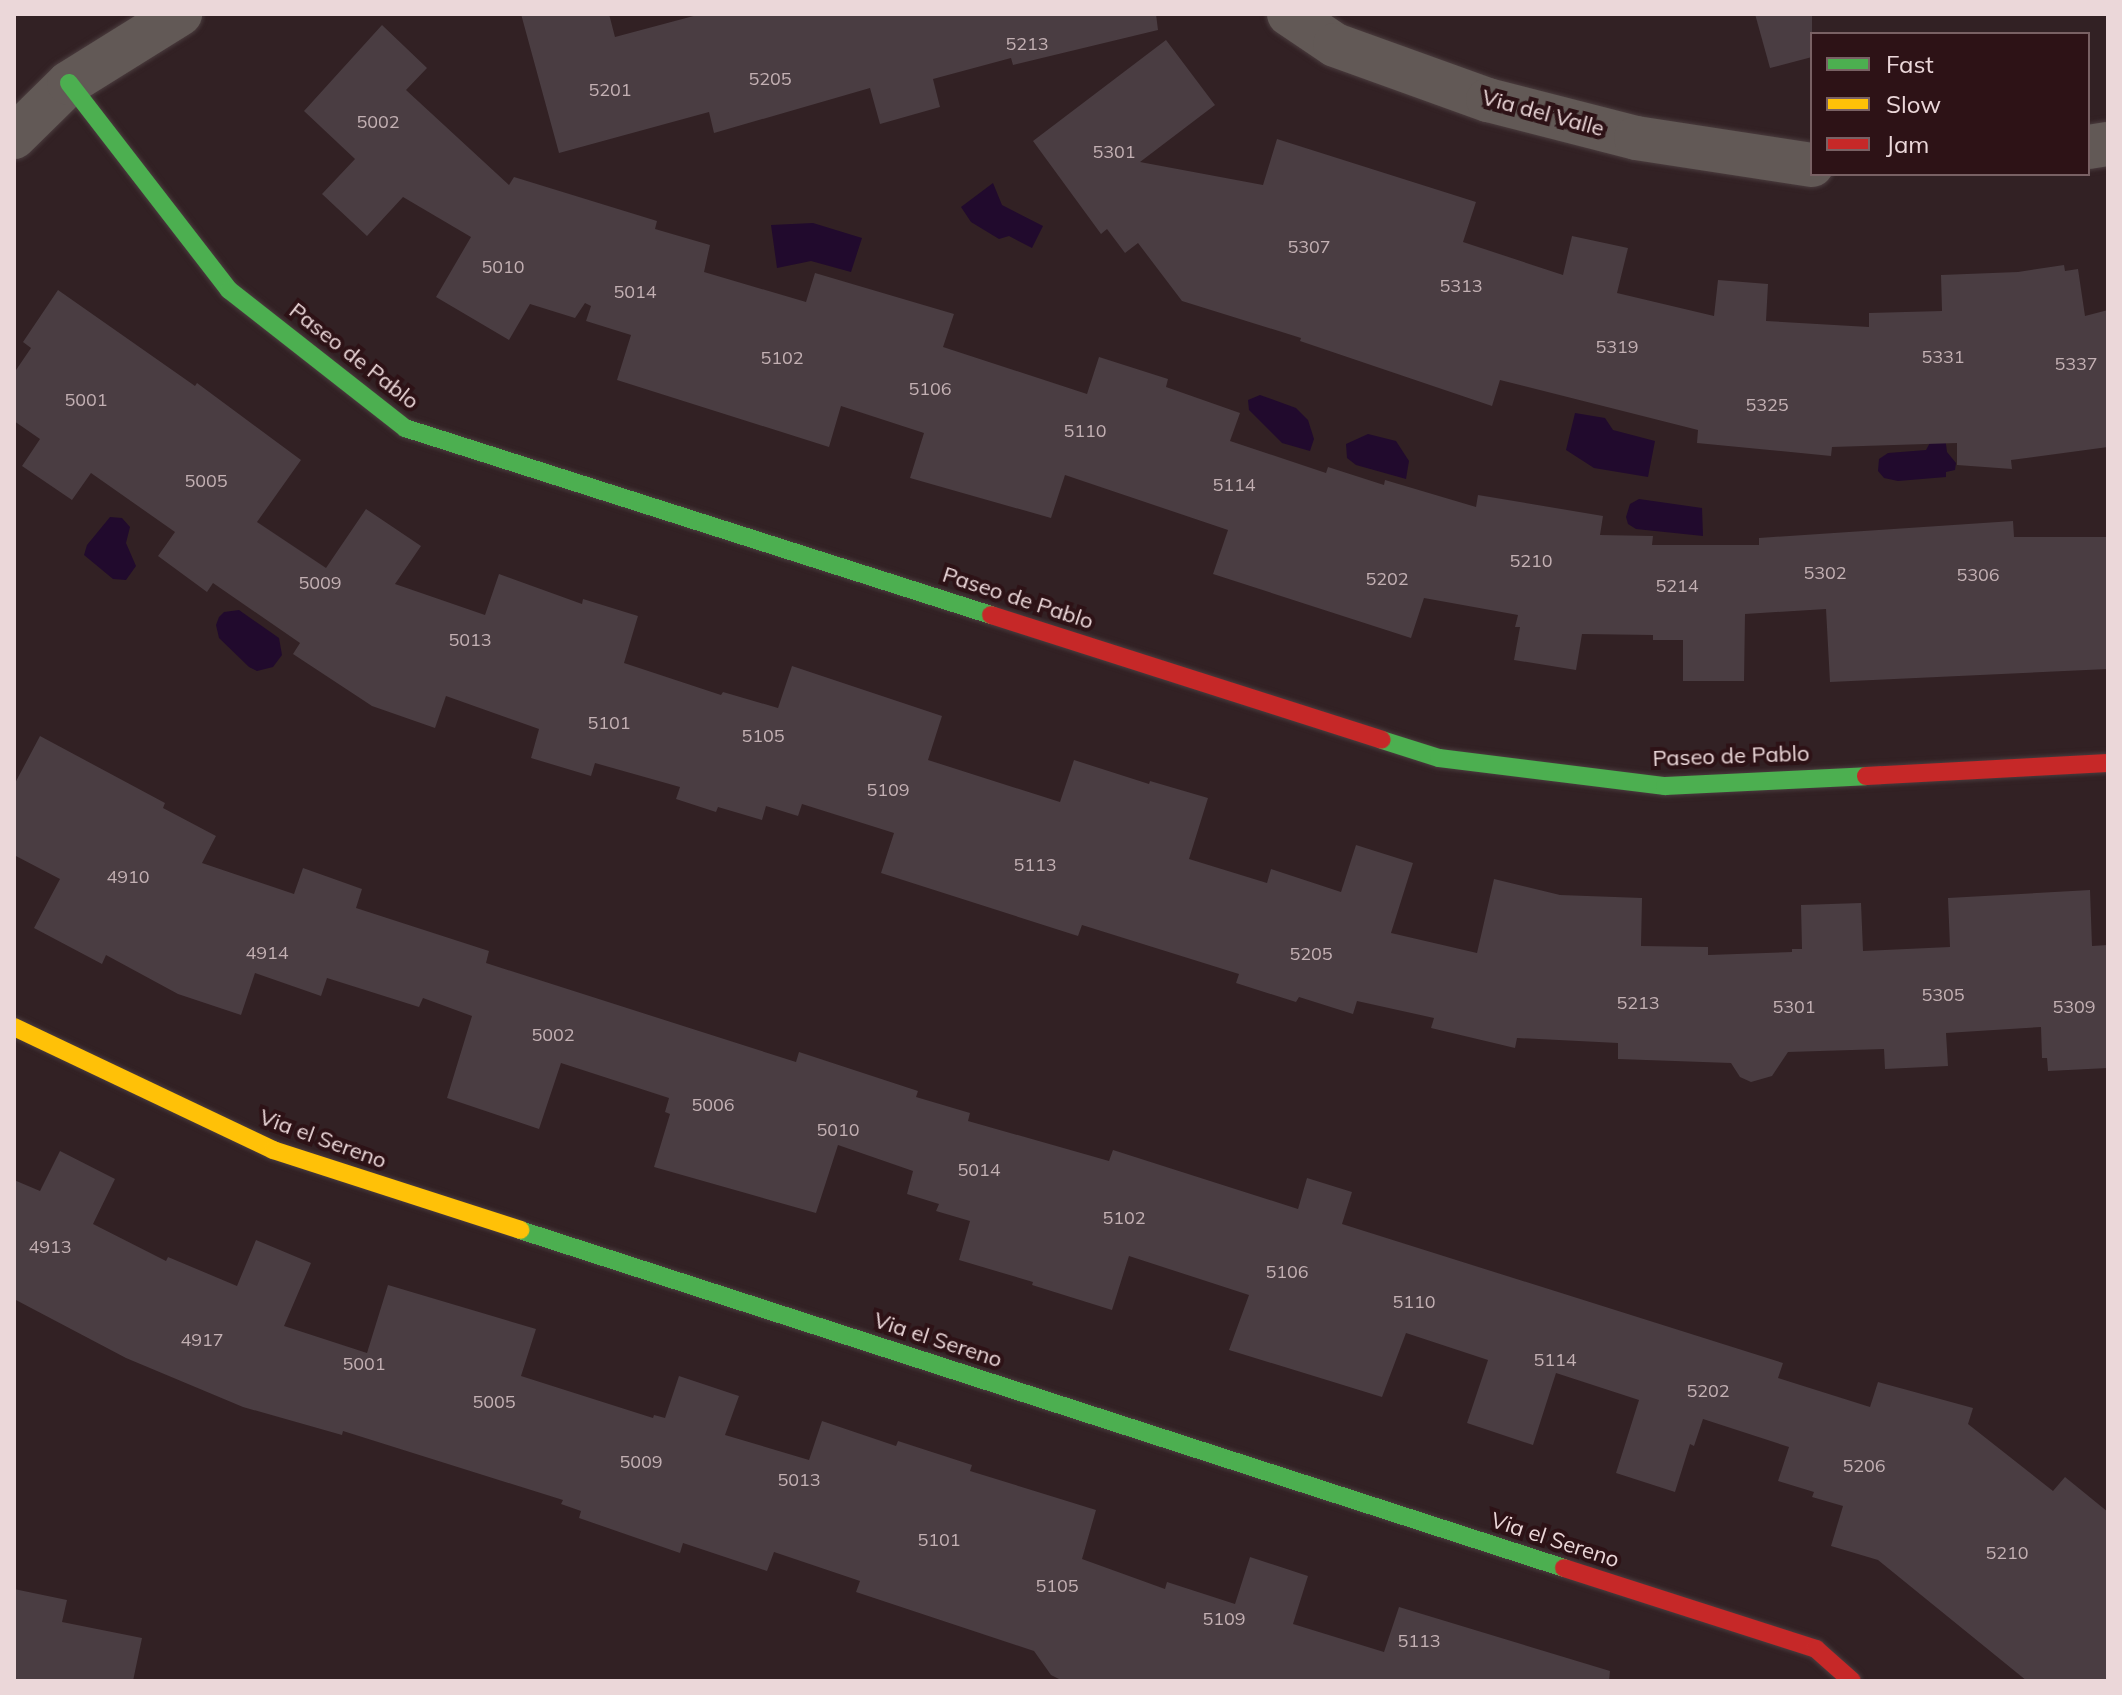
<!DOCTYPE html>
<style>
body{margin:0}
#map{position:relative;width:2122px;height:1695px;overflow:hidden;background:#322124;font-family:Mulish,sans-serif}
div>[style]{position:absolute}
[style*='--x']{left:calc(var(--x)*1px);top:calc(var(--y)*1px);width:calc(var(--w)*1px);rotate:calc(var(--a)*1deg)}
.water>*{inset:0;background:#210a2d}
.building>*{inset:0;background:#4a3d42}
.roads{filter:drop-shadow(0 0 2px #4a3c3e) drop-shadow(0 0 2px #4a3c3e)}
.street>*{height:44px;margin:-22px;padding:0 22px;transform-origin:22px;border-radius:22px;background:#625956}
.fast>*{height:18px;margin:-9px;padding:0 9px;transform-origin:9px;border-radius:9px;background:#4caf50}
.slow>*{height:18px;margin:-9px;padding:0 9px;transform-origin:9px;border-radius:9px;background:#ffc107}
.jam>*{height:18px;margin:-9px;padding:0 9px;transform-origin:9px;border-radius:9px;background:#c62828}
span{translate:-50% -50%;white-space:nowrap;text-align:center;line-height:1.15;-webkit-text-stroke:8px #2d1216;paint-order:stroke}
.number-label{font-size:18px;color:#c3b0b3}
.number-label span{-webkit-text-stroke-width:0}
.street-label{font-size:22px;color:#ebd7d9}
.frame{position:absolute;inset:0;border:16px solid #ebd7d9;pointer-events:none}
.legend{position:absolute;left:1810px;top:32px;width:280px;height:144px;box-sizing:border-box;background:#2d1216;border:2px solid #796164;margin:0;padding:10px 14px;list-style:none;font-size:24px;color:#ebd7d9}
.legend li{display:flex;align-items:center;gap:16px;height:40px}
.legend b{width:40px;border:2px solid #796164}
</style>
<div id="map">
<div class="water">
<div style="clip-path:polygon(993px 183px,1002px 205px,1043px 226px,1032px 248px,1009px 236px,999px 239px,971px 222px,961px 207px)"></div>
<div style="clip-path:polygon(813px 223px,862px 238px,851px 272px,811px 261px,777px 268px,771px 225px)"></div>
<div style="clip-path:polygon(1260px 395px,1296px 408px,1308px 420px,1314px 439px,1310px 451px,1282px 443px,1249px 410px,1248px 400px)"></div>
<div style="clip-path:polygon(1575px 413px,1605px 418px,1613px 430px,1655px 441px,1648px 477px,1594px 468px,1566px 450px)"></div>
<div style="clip-path:polygon(1368px 434px,1396px 441px,1409px 461px,1406px 479px,1356px 465px,1347px 458px,1346px 444px)"></div>
<div style="clip-path:polygon(1945px 437px,1947px 452px,1956px 463px,1955px 470px,1946px 472px,1946px 477px,1898px 481px,1884px 478px,1878px 471px,1879px 459px,1888px 453px,1926px 450px,1932px 439px)"></div>
<div style="clip-path:polygon(1639px 499px,1702px 508px,1703px 536px,1636px 529px,1628px 524px,1626px 517px,1630px 504px)"></div>
<div style="clip-path:polygon(110px 517px,122px 518px,130px 527px,126px 543px,136px 566px,126px 580px,113px 579px,84px 555px,87px 545px)"></div>
<div style="clip-path:polygon(239px 610px,279px 638px,282px 655px,273px 667px,257px 671px,249px 667px,219px 638px,216px 625px,219px 617px,224px 612px)"></div>
</div>
<div class="building">
<div style="clip-path:polygon(521px 14px,609px 14px,615px 37px,701px 14px,1156px 14px,1158px 30px,1013px 65px,1011px 58px,933px 79px,940px 107px,880px 124px,870px 88px,714px 133px,709px 112px,559px 153px)"></div>
<div style="clip-path:polygon(1755px 14px,1812px 14px,1812px 57px,1770px 68px)"></div>
<div style="clip-path:polygon(382px 25px,427px 68px,406px 90px,509px 185px,514px 177px,657px 221px,655px 229px,710px 245px,704px 272px,806px 302px,815px 273px,954px 314px,943px 347px,1087px 394px,1099px 357px,1168px 379px,1166px 387px,1240px 413px,1230px 441px,1326px 473px,1328px 467px,1384px 485px,1385px 480px,1476px 507px,1478px 495px,1603px 516px,1600px 535px,1653px 536px,1652px 545px,1759px 545px,1759px 538px,2013px 521px,2014px 537px,2108px 537px,2108px 669px,1830px 682px,1826px 609px,1745px 614px,1744px 681px,1683px 681px,1683px 640px,1653px 640px,1653px 635px,1582px 634px,1576px 670px,1514px 660px,1520px 627px,1515px 627px,1518px 615px,1424px 598px,1411px 638px,1213px 574px,1228px 530px,1065px 475px,1051px 518px,910px 478px,924px 433px,841px 406px,829px 447px,617px 380px,631px 335px,586px 321px,591px 306px,585px 303px,575px 318px,530px 304px,509px 340px,436px 297px,471px 237px,403px 197px,367px 236px,322px 194px,355px 159px,304px 111px)"></div>
<div style="clip-path:polygon(1166px 40px,1215px 105px,1140px 162px,1263px 185px,1277px 139px,1476px 202px,1463px 242px,1563px 275px,1572px 236px,1628px 248px,1617px 293px,1714px 316px,1718px 280px,1768px 284px,1766px 321px,1869px 327px,1869px 313px,1942px 311px,1941px 275px,2018px 272px,2064px 265px,2065px 271px,2078px 269px,2085px 316px,2108px 310px,2108px 447px,2011px 460px,2012px 469px,1957px 465px,1957px 443px,1832px 447px,1831px 456px,1697px 443px,1698px 430px,1500px 380px,1492px 406px,1300px 341px,1301px 338px,1182px 301px,1138px 243px,1125px 253px,1107px 229px,1101px 234px,1033px 141px)"></div>
<div style="clip-path:polygon(58px 290px,195px 386px,197px 383px,301px 460px,257px 522px,326px 568px,366px 509px,421px 546px,395px 584px,485px 615px,499px 574px,582px 604px,583px 599px,638px 616px,624px 663px,721px 695px,723px 692px,778px 708px,792px 666px,942px 716px,928px 760px,1060px 802px,1074px 760px,1149px 784px,1150px 781px,1208px 798px,1189px 859px,1267px 883px,1271px 869px,1341px 892px,1356px 845px,1413px 863px,1391px 933px,1477px 953px,1494px 879px,1560px 895px,1642px 898px,1641px 946px,1708px 947px,1708px 955px,1792px 952px,1792px 949px,1802px 949px,1801px 905px,1861px 903px,1863px 951px,1950px 947px,1948px 898px,2090px 890px,2092px 946px,2108px 945px,2108px 1068px,2048px 1071px,2047px 1058px,2042px 1058px,2041px 1027px,1946px 1033px,1948px 1066px,1885px 1069px,1884px 1049px,1788px 1052px,1772px 1076px,1751px 1082px,1740px 1077px,1731px 1063px,1618px 1059px,1618px 1043px,1517px 1038px,1515px 1048px,1431px 1028px,1434px 1018px,1357px 1001px,1353px 1014px,1299px 997px,1296px 1002px,1236px 983px,1239px 974px,1082px 925px,1078px 936px,881px 873px,894px 833px,802px 804px,798px 816px,766px 806px,762px 820px,718px 807px,716px 812px,676px 799px,680px 787px,595px 763px,591px 776px,531px 758px,539px 729px,446px 696px,435px 728px,372px 706px,293px 654px,300px 643px,213px 583px,207px 592px,158px 556px,175px 532px,91px 473px,72px 500px,22px 466px,40px 439px,14px 421px,14px 373px,31px 348px,23px 342px)"></div>
<div style="clip-path:polygon(40px 736px,165px 803px,163px 808px,216px 836px,202px 863px,294px 894px,303px 868px,362px 889px,356px 908px,489px 951px,486px 963px,796px 1062px,799px 1052px,918px 1091px,916px 1097px,970px 1113px,968px 1121px,1109px 1161px,1113px 1150px,1298px 1209px,1307px 1178px,1352px 1192px,1342px 1224px,1783px 1363px,1778px 1378px,1870px 1407px,1878px 1382px,1973px 1408px,1968px 1424px,2053px 1491px,2065px 1477px,2108px 1512px,2108px 1681px,2027px 1681px,1878px 1560px,1831px 1546px,1843px 1506px,1812px 1497px,1814px 1492px,1778px 1481px,1789px 1447px,1703px 1419px,1694px 1446px,1690px 1444px,1675px 1492px,1616px 1473px,1639px 1400px,1556px 1373px,1533px 1445px,1467px 1423px,1488px 1360px,1406px 1333px,1382px 1397px,1229px 1350px,1249px 1295px,1129px 1256px,1112px 1310px,1032px 1285px,1033px 1282px,959px 1260px,970px 1221px,936px 1211px,939px 1204px,907px 1194px,913px 1171px,838px 1145px,816px 1213px,654px 1167px,670px 1114px,665px 1112px,669px 1098px,561px 1063px,539px 1129px,447px 1098px,472px 1016px,423px 998px,419px 1007px,327px 978px,321px 996px,255px 973px,241px 1015px,178px 994px,106px 955px,102px 964px,34px 928px,60px 879px,14px 855px,14px 785px)"></div>
<div style="clip-path:polygon(60px 1151px,115px 1179px,93px 1224px,166px 1261px,168px 1257px,237px 1286px,256px 1240px,311px 1263px,284px 1326px,367px 1353px,388px 1285px,536px 1329px,521px 1376px,653px 1418px,654px 1415px,665px 1418px,679px 1376px,739px 1396px,725px 1435px,809px 1460px,822px 1421px,896px 1446px,898px 1441px,972px 1465px,970px 1471px,1096px 1510px,1082px 1559px,1165px 1589px,1167px 1582px,1235px 1604px,1250px 1557px,1308px 1576px,1293px 1624px,1384px 1652px,1399px 1607px,1610px 1671px,1609px 1681px,1063px 1681px,1051px 1675px,1034px 1651px,856px 1592px,860px 1581px,774px 1552px,767px 1571px,683px 1543px,680px 1553px,579px 1518px,581px 1511px,561px 1504px,563px 1500px,343px 1431px,342px 1435px,243px 1407px,126px 1358px,14px 1299px,14px 1180px,40px 1191px)"></div>
<div style="clip-path:polygon(14px 1589px,67px 1600px,62px 1622px,142px 1638px,133px 1681px,14px 1681px)"></div>
</div>
<div class="roads">
<div class="street">
<div style="--x:1289;--y:14;--w:55;--a:34"></div>
<div style="--x:1335;--y:45;--w:163;--a:19.8"></div>
<div style="--x:1488;--y:100;--w:153;--a:14.4"></div>
<div style="--x:1636;--y:138;--w:178;--a:8.7"></div>
<div style="--x:14;--y:137;--w:77;--a:-44.5"></div>
<div style="--x:69;--y:83;--w:131;--a:-31.9"></div>
<div style="--x:2088;--y:147;--w:20;--a:-9"></div>
</div>
<div class="fast">
<div style="--x:69;--y:83;--w:262;--a:52.3"></div>
<div style="--x:229;--y:290;--w:224;--a:38.1"></div>
<div style="--x:405;--y:428;--w:615;--a:17.7"></div>
<div style="--x:1382;--y:740;--w:60;--a:17.5"></div>
<div style="--x:1439;--y:758;--w:228;--a:7.1"></div>
<div style="--x:1665;--y:786;--w:201;--a:-2.8"></div>
<div style="--x:520;--y:1230;--w:1097;--a:17.94"></div>
</div>
<div class="slow">
<div style="--x:14;--y:1027;--w:287;--a:25.4"></div>
<div style="--x:273;--y:1150;--w:260;--a:17.9"></div>
</div>
<div class="jam">
<div style="--x:991;--y:615;--w:410;--a:17.7"></div>
<div style="--x:1866;--y:776;--w:242;--a:-3.1"></div>
<div style="--x:1564;--y:1568;--w:265;--a:17.8"></div>
<div style="--x:1816;--y:1649;--w:48;--a:41.6"></div>
</div>
</div>
<div class="number-label">
<span style="left:1027px;top:44px">5213</span>
<span style="left:770px;top:79px">5205</span>
<span style="left:610px;top:90px">5201</span>
<span style="left:378px;top:122px">5002</span>
<span style="left:1114px;top:152px">5301</span>
<span style="left:1309px;top:247px">5307</span>
<span style="left:503px;top:267px">5010</span>
<span style="left:1461px;top:286px">5313</span>
<span style="left:635px;top:292px">5014</span>
<span style="left:1617px;top:347px">5319</span>
<span style="left:1943px;top:357px">5331</span>
<span style="left:782px;top:358px">5102</span>
<span style="left:2076px;top:364px">5337</span>
<span style="left:930px;top:389px">5106</span>
<span style="left:86px;top:400px">5001</span>
<span style="left:1767px;top:405px">5325</span>
<span style="left:1085px;top:431px">5110</span>
<span style="left:206px;top:481px">5005</span>
<span style="left:1234px;top:485px">5114</span>
<span style="left:1531px;top:561px">5210</span>
<span style="left:1825px;top:573px">5302</span>
<span style="left:1978px;top:575px">5306</span>
<span style="left:1387px;top:579px">5202</span>
<span style="left:320px;top:583px">5009</span>
<span style="left:1677px;top:586px">5214</span>
<span style="left:470px;top:640px">5013</span>
<span style="left:609px;top:723px">5101</span>
<span style="left:763px;top:736px">5105</span>
<span style="left:888px;top:790px">5109</span>
<span style="left:1035px;top:865px">5113</span>
<span style="left:128px;top:877px">4910</span>
<span style="left:267px;top:953px">4914</span>
<span style="left:1311px;top:954px">5205</span>
<span style="left:1943px;top:995px">5305</span>
<span style="left:1638px;top:1003px">5213</span>
<span style="left:1794px;top:1007px">5301</span>
<span style="left:2074px;top:1007px">5309</span>
<span style="left:553px;top:1035px">5002</span>
<span style="left:713px;top:1105px">5006</span>
<span style="left:838px;top:1130px">5010</span>
<span style="left:979px;top:1170px">5014</span>
<span style="left:1124px;top:1218px">5102</span>
<span style="left:50px;top:1247px">4913</span>
<span style="left:1287px;top:1272px">5106</span>
<span style="left:1414px;top:1302px">5110</span>
<span style="left:202px;top:1340px">4917</span>
<span style="left:1555px;top:1360px">5114</span>
<span style="left:364px;top:1364px">5001</span>
<span style="left:1708px;top:1391px">5202</span>
<span style="left:494px;top:1402px">5005</span>
<span style="left:641px;top:1462px">5009</span>
<span style="left:1864px;top:1466px">5206</span>
<span style="left:799px;top:1480px">5013</span>
<span style="left:939px;top:1540px">5101</span>
<span style="left:2007px;top:1553px">5210</span>
<span style="left:1057px;top:1586px">5105</span>
<span style="left:1224px;top:1619px">5109</span>
<span style="left:1419px;top:1641px">5113</span>
</div>
<div class="street-label">
<span style="left:1543px;top:113px;rotate:15deg">Via del Valle</span>
<span style="left:354px;top:356px;rotate:38deg">Paseo de Pablo</span>
<span style="left:1018px;top:598px;rotate:18deg">Paseo de Pablo</span>
<span style="left:1731px;top:756px;rotate:-2deg">Paseo de Pablo</span>
<span style="left:323px;top:1139px;rotate:20deg">Via el Sereno</span>
<span style="left:938px;top:1340px;rotate:18deg">Via el Sereno</span>
<span style="left:1555px;top:1540px;rotate:18deg">Via el Sereno</span>
</div>
<div class="frame"></div>
<ul class="legend">
<li><b style="height:10px;background:#4caf50"></b>Fast</li>
<li><b style="height:10px;background:#ffc107"></b>Slow</li>
<li><b style="height:10px;background:#c62828"></b>Jam</li>
</ul>
</div>
